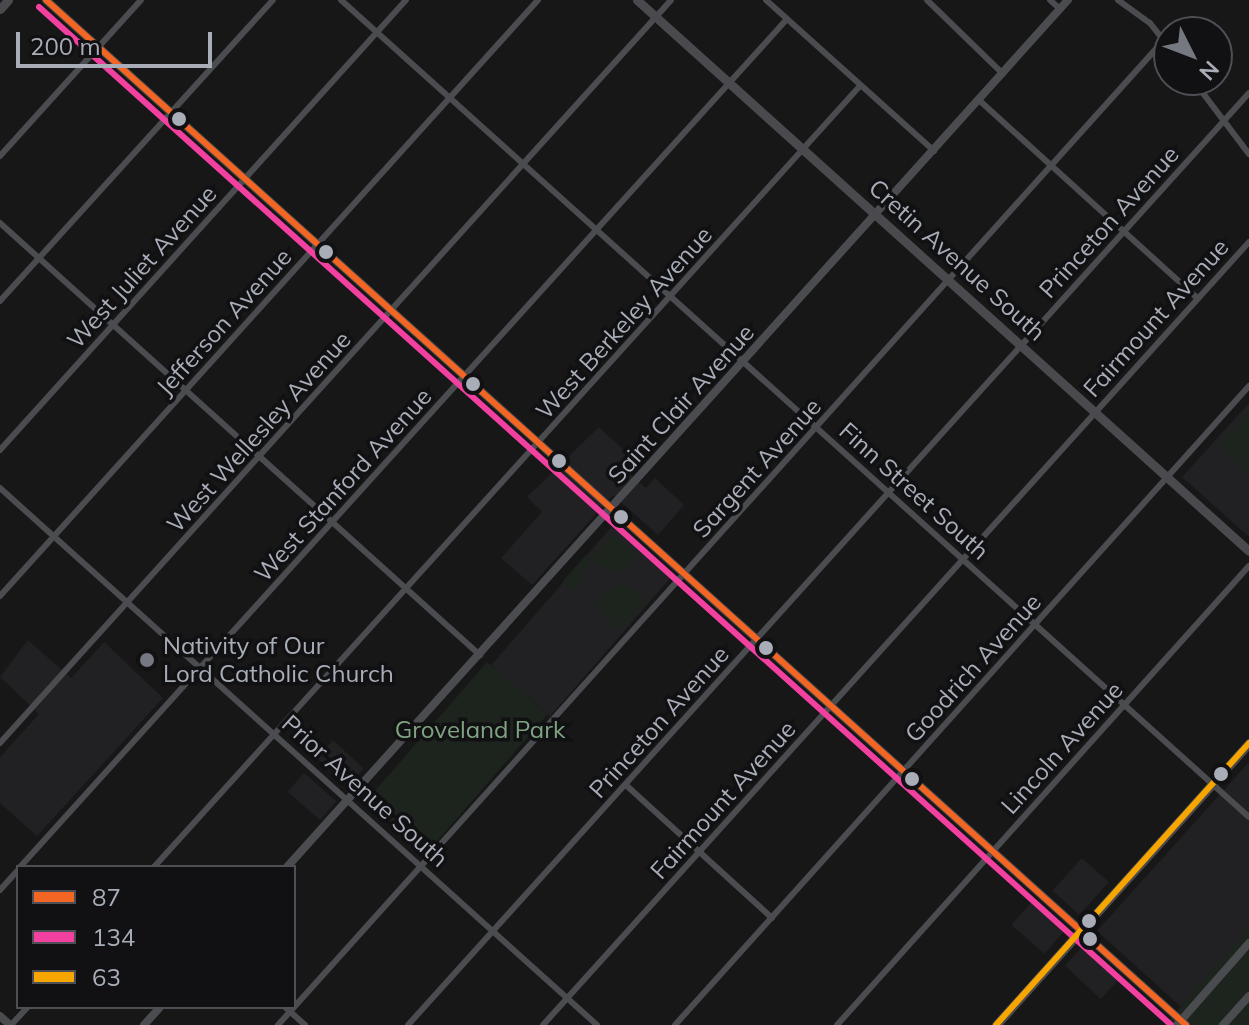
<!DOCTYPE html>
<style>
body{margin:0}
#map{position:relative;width:1249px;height:1025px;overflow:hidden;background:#171717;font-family:Mulish,sans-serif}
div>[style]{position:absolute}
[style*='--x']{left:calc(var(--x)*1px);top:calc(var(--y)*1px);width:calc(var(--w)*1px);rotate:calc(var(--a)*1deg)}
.built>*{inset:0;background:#212123;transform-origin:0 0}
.green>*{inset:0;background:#1d241e;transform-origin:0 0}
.minor>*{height:6px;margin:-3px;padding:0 3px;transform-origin:3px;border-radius:3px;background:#4b4c50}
.tertiary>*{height:8px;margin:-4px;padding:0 4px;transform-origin:4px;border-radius:4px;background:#4b4c50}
.secondary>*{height:9px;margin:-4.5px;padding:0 4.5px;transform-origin:4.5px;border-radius:4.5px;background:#4a4a4e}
.bus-1>*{height:6px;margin:-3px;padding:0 3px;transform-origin:3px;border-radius:3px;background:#f26522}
.bus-2>*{height:6px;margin:-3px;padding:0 3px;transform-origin:3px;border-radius:3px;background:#f240a1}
.bus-3>*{height:6px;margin:-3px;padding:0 3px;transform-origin:3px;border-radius:3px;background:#f7a600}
.dots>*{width:22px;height:22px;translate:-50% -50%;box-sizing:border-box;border:4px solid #111113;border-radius:50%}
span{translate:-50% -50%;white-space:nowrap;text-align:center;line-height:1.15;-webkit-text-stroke:7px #111113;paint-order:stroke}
.street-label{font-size:24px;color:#a8adb8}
.poi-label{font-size:24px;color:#a8adb8}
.left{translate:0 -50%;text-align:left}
.park-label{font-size:24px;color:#7fa381}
.legend{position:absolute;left:16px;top:865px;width:280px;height:144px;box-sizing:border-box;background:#111113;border:2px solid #4d4f55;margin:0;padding:10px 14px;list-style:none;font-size:24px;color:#a8adb8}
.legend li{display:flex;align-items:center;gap:16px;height:40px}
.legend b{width:40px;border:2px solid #4d4f55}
.north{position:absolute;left:1153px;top:16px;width:80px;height:80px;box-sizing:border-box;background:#111113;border:2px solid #4d4f55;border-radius:50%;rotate:132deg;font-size:22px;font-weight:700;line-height:32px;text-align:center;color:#a8adb8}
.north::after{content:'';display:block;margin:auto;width:28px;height:36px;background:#757880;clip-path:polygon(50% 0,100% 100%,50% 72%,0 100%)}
.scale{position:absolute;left:16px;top:32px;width:196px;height:36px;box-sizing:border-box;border:4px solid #a8adb8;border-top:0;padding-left:10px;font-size:24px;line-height:28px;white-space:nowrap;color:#a8adb8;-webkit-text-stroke:6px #111113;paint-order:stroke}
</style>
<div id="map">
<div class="built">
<div style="clip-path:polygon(1249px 403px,1249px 537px,1182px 477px)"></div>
<div style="clip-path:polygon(599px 427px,640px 465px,631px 475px,646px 488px,655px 478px,684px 505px,658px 535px,613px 495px,532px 585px,501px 558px,542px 512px,527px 497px)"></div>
<div style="left:613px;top:525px;width:78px;height:186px;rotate:41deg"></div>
<div style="clip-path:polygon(28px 640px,71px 678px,104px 642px,163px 698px,37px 836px,0 803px,0 757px,39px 714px,0 677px)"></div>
<div style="left:333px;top:740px;width:42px;height:24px;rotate:43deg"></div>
<div style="clip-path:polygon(1249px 762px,1249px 1025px,1201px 1025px,1097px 931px)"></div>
<div style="left:304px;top:773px;width:43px;height:25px;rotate:41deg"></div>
<div style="left:1082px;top:858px;width:36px;height:44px;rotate:42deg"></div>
<div style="left:1033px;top:900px;width:44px;height:33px;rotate:41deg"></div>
<div style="left:1084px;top:945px;width:49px;height:28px;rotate:43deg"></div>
</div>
<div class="green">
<div style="clip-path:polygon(1249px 412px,1249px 473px,1219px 447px)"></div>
<div style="clip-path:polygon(611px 534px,640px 555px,614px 573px,591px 560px,574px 590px,563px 581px,586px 555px,591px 559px)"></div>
<div style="clip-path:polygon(617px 584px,628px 585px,646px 600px,620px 629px,592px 604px)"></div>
<div style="left:487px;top:662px;width:80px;height:185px;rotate:41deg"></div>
<div style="clip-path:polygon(1249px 928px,1249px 1018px,1243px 1025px,1165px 1025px)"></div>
</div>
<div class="minor">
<div style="--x:341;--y:0;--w:1221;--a:41.98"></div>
<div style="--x:766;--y:0;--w:226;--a:41.9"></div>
<div style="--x:927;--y:0;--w:106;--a:44.2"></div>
<div style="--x:1050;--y:0;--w:13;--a:42"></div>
<div style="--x:1118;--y:0;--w:39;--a:36"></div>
<div style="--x:1150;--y:23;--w:31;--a:52"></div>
<div style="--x:1193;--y:80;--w:93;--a:52.9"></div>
<div style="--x:980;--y:101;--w:294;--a:42.2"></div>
<div style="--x:0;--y:156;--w:210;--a:-47.9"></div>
<div style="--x:0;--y:223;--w:646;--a:41.99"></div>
<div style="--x:0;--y:301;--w:406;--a:-47.8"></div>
<div style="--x:0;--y:450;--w:606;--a:-47.94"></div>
<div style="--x:0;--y:488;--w:803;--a:41.97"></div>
<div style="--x:0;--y:596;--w:803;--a:-47.93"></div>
<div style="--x:0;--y:743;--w:1001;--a:-47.91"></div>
<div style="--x:627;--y:786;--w:196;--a:42.3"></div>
<div style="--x:20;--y:867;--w:1143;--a:-47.87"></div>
<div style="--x:154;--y:867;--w:1053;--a:-47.89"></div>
<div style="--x:0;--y:890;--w:27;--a:-48"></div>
<div style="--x:285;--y:1007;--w:27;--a:42"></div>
<div style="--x:11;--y:1025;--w:25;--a:-47"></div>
<div style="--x:278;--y:1025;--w:1325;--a:-48.03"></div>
<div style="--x:408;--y:1025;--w:1255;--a:-47.94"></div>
<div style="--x:543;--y:1025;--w:1054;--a:-47.96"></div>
<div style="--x:675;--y:1025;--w:859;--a:-48.07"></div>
<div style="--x:837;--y:1025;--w:617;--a:-48.09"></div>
</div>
<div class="tertiary">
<div style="--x:46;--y:0;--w:1533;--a:41.96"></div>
<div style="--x:287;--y:867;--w:1167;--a:-47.99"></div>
<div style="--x:0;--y:1016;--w:13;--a:42"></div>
<div style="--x:144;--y:1025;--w:24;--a:-48"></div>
<div style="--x:1177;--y:1025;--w:109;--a:-48.7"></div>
<div style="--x:1223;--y:1025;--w:39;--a:-48"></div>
</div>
<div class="secondary">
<div style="--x:637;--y:0;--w:823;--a:42"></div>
<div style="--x:0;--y:9;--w:12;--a:-48"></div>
<div style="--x:996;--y:1025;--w:379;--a:-48.1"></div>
</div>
<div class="bus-1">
<div style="--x:46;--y:0;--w:1533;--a:41.96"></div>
</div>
<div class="bus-2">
<div style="--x:39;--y:7;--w:1522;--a:41.96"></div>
</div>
<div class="bus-3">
<div style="--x:996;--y:1025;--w:379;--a:-48.1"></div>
</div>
<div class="dots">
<div style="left:179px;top:119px;background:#a8adb8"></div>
<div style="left:326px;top:252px;background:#a8adb8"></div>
<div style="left:473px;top:384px;background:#a8adb8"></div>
<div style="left:559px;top:461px;background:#a8adb8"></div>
<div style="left:621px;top:517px;background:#a8adb8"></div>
<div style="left:766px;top:648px;background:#a8adb8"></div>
<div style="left:147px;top:660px;background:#757880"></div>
<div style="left:1221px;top:774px;background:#a8adb8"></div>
<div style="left:912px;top:779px;background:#a8adb8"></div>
<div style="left:1089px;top:921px;background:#a8adb8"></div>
<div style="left:1090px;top:939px;background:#a8adb8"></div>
</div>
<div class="street-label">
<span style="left:1109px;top:222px;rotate:-48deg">Princeton Avenue</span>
<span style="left:957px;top:260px;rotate:42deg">Cretin Avenue South</span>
<span style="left:142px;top:267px;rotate:-48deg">West Juliet Avenue</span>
<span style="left:1156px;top:318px;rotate:-48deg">Fairmount Avenue</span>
<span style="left:224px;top:322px;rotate:-48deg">Jefferson Avenue</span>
<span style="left:624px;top:323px;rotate:-48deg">West Berkeley Avenue</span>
<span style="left:681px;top:404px;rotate:-48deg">Saint Clair Avenue</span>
<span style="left:259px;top:432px;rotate:-48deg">West Wellesley Avenue</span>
<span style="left:757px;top:468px;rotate:-48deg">Sargent Avenue</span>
<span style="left:343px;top:485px;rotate:-48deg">West Stanford Avenue</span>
<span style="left:914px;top:491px;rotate:42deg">Finn Street South</span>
<span style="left:973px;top:668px;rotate:-48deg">Goodrich Avenue</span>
<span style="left:659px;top:722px;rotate:-48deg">Princeton Avenue</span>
<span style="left:1062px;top:748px;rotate:-48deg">Lincoln Avenue</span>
<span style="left:365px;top:791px;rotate:42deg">Prior Avenue South</span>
<span style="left:723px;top:800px;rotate:-48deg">Fairmount Avenue</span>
</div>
<div class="poi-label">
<span class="left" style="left:163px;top:660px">Nativity of Our<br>Lord Catholic Church</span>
</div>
<div class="park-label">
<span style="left:480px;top:730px">Groveland Park</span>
</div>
<ul class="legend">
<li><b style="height:10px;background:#f26522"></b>87</li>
<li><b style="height:10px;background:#f240a1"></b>134</li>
<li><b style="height:10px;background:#f7a600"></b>63</li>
</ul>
<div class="north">N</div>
<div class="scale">200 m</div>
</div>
